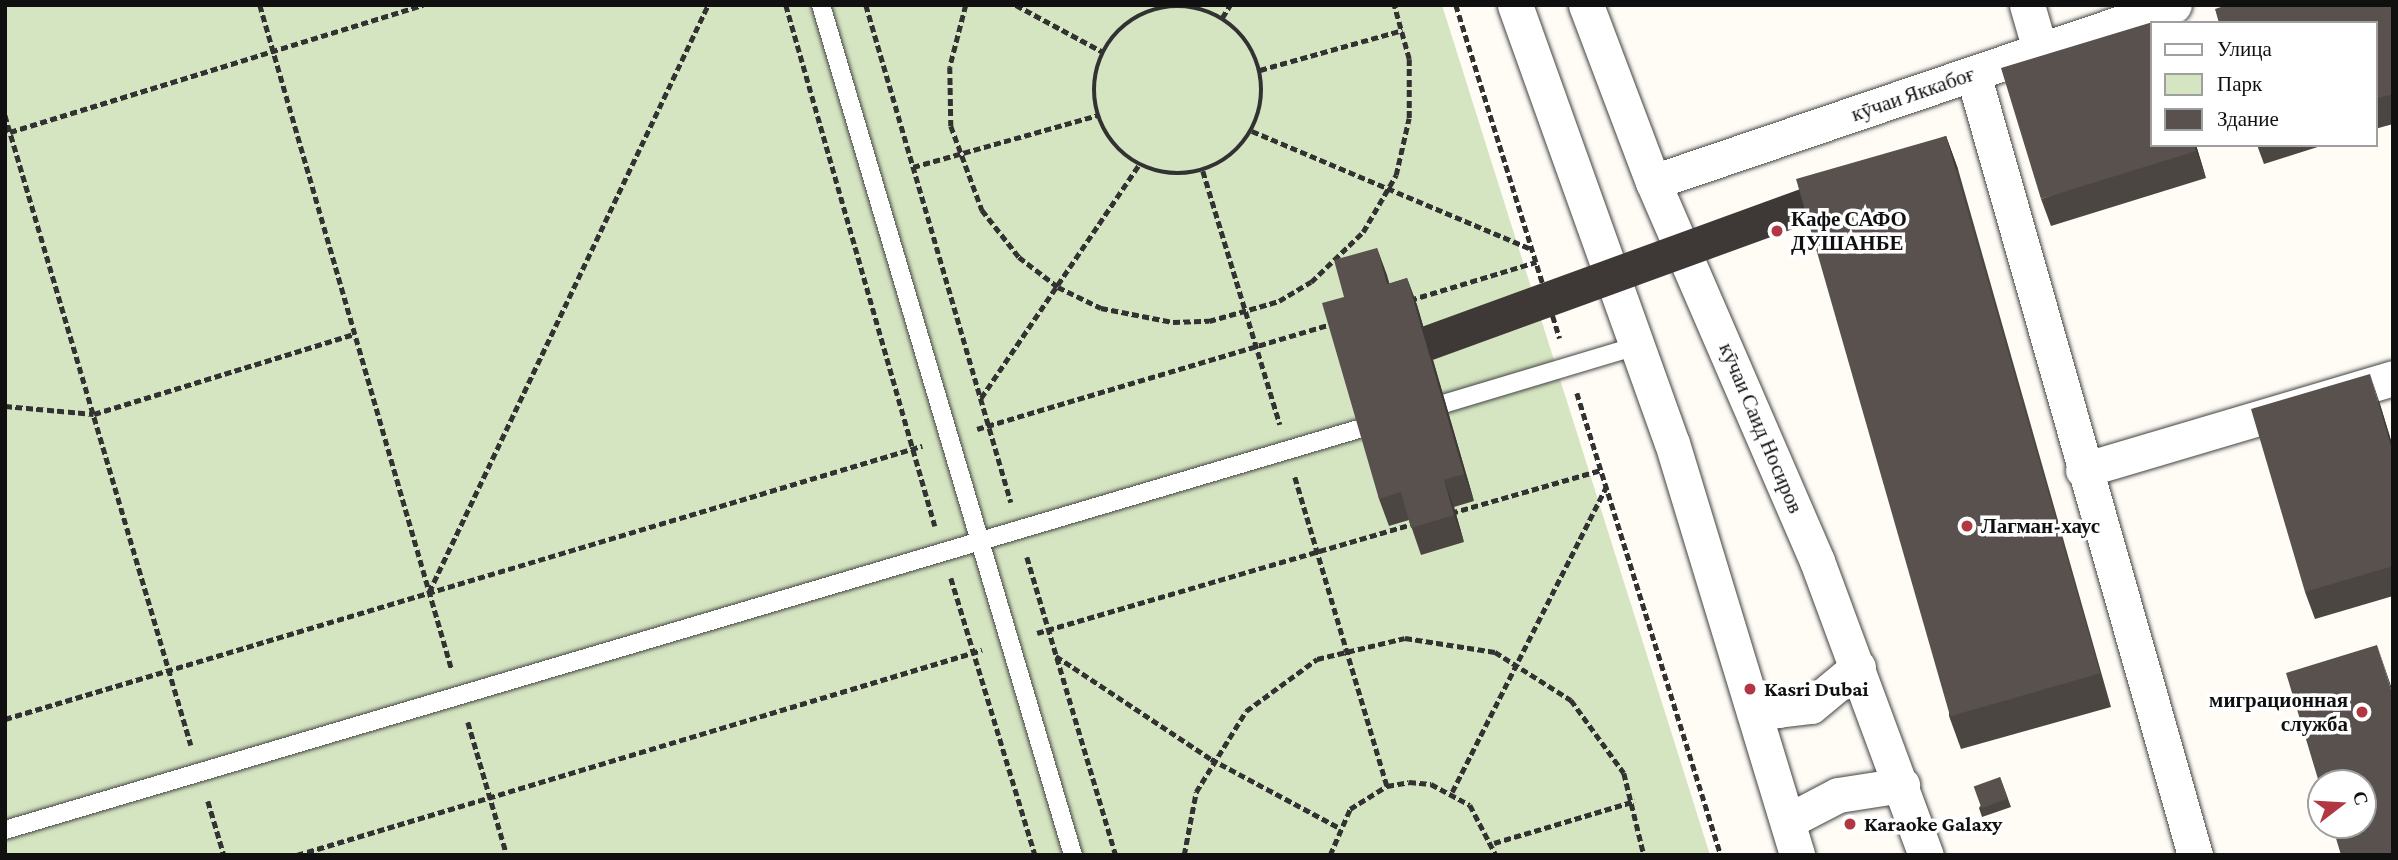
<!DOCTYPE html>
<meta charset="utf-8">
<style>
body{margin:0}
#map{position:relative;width:2398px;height:860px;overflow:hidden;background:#fefcf5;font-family:"Crimson Pro",serif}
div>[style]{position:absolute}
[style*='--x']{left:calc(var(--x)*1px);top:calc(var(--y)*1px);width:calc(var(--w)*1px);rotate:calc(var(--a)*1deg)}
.green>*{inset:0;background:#d5e5c1}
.path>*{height:4.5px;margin-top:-2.25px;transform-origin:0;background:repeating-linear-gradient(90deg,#323232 0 7px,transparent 0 10.5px)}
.path>.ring{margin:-2.25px;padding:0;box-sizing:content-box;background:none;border:4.5px solid #323232;border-radius:50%}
.roads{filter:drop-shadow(0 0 2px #434343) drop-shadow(0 0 2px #434343)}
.service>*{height:18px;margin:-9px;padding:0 9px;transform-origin:9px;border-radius:9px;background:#fff}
.minor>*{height:35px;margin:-17.5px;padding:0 17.5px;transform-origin:17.5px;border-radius:17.5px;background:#fff}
.wall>*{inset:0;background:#4c4643}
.shaded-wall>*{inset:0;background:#3e3937;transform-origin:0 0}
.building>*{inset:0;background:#58514e;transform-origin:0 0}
.dots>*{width:19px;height:19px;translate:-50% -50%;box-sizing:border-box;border:4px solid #fff;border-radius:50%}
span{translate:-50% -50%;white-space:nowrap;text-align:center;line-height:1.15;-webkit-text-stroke:7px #fff;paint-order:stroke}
.street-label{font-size:21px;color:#101010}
.poi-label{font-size:21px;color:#101010;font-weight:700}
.left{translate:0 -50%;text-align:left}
.right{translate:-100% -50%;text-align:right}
.frame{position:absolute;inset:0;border:7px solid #101010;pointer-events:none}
.legend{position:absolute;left:2150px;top:21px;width:228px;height:126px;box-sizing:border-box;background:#fff;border:2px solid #9f9f9f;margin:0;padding:9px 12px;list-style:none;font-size:21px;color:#101010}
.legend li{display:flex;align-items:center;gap:14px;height:35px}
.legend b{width:35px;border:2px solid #9f9f9f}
.north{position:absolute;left:2307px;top:769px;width:70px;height:70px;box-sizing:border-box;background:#fff;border:2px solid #9f9f9f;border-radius:50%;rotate:73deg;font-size:19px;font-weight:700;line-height:28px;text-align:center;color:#101010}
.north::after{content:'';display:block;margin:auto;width:24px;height:32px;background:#b13842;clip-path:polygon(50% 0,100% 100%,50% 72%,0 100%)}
</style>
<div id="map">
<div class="green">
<div style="clip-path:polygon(5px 5px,1442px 5px,1710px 855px,5px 855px)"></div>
</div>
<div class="path">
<div style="--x:260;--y:5;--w:692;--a:73.9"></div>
<div style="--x:786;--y:5;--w:542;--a:74.04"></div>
<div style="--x:866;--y:5;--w:518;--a:73.74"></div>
<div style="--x:966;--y:5;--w:64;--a:104.5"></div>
<div style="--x:950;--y:67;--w:59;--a:89"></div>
<div style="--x:951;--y:126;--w:90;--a:69.7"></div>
<div style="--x:982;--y:210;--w:60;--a:51.8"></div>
<div style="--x:1019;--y:257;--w:49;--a:37.6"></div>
<div style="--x:1058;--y:287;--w:48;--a:26"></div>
<div style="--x:1101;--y:308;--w:73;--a:11"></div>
<div style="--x:1173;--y:322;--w:36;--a:-2"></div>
<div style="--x:1209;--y:321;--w:73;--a:-15.9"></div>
<div style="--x:1279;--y:301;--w:37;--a:-31"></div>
<div style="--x:1311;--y:282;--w:72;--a:-43.9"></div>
<div style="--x:1363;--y:232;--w:66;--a:-59.9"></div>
<div style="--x:1396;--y:175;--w:58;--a:-77.2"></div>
<div style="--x:1409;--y:118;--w:59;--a:-90"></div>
<div style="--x:1409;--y:59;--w:56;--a:-105.5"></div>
<div style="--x:1016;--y:5;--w:99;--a:28.4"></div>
<div style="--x:1456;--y:5;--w:349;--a:72.7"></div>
<div class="ring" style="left:1094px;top:6px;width:163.5px;height:163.5px"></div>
<div style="--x:1222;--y:18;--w:15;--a:-58"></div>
<div style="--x:1260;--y:70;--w:148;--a:-15.6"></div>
<div style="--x:5;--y:115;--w:657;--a:73.55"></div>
<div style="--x:1252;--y:131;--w:304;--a:22.9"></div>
<div style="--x:10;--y:132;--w:432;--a:-17.1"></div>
<div style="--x:913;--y:167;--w:192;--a:-15.7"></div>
<div style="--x:1203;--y:171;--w:265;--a:73.1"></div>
<div style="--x:1410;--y:300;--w:132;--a:-16.8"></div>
<div style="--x:1577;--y:393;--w:484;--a:72.7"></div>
<div style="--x:981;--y:398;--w:282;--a:-55.9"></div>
<div style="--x:5;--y:406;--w:89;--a:5.1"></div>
<div style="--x:94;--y:414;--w:272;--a:-17.1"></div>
<div style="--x:977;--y:429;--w:369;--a:-16.5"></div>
<div style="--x:1295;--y:477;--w:322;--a:73.4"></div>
<div style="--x:1451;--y:513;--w:156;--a:-16"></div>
<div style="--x:1027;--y:557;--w:311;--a:73.4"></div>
<div style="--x:951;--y:578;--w:289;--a:73.1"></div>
<div style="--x:429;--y:592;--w:650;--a:-64.58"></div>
<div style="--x:1037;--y:633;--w:394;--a:-16.2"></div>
<div style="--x:1056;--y:656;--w:186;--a:33.6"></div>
<div style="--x:1211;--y:759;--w:144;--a:28.2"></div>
<div style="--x:5;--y:719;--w:957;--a:-16.58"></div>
<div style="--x:468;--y:722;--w:139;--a:73.7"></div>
<div style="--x:1452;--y:792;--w:342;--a:-63.2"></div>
<div style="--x:208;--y:801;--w:56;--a:73.5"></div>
<div style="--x:1494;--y:843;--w:147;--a:-16.6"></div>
<div style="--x:297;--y:855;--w:715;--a:-16.66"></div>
<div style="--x:1184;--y:855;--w:64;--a:-79.2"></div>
<div style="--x:1196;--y:792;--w:95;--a:-58.3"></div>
<div style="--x:1246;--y:711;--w:88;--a:-36.2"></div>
<div style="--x:1317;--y:659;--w:90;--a:-13.4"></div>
<div style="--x:1405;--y:638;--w:91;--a:8.8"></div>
<div style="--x:1495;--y:652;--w:90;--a:32.3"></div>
<div style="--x:1571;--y:700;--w:90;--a:54"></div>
<div style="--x:1624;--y:773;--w:84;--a:76.3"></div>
<div style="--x:1330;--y:855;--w:50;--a:-66.5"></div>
<div style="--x:1350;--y:809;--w:44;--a:-31.9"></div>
<div style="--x:1387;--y:786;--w:22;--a:-10"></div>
<div style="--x:1409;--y:782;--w:22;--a:5"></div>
<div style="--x:1431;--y:784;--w:44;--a:28.3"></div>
<div style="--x:1470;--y:805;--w:56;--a:62.5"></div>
</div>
<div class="roads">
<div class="service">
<div style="--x:821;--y:5;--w:887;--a:73.49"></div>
<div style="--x:1423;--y:410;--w:223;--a:-16.7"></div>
<div style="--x:5;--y:830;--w:1433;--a:-16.5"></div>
</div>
<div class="minor">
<div style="--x:1515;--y:5;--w:465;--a:70.3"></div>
<div style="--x:1672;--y:443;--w:431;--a:73.1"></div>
<div style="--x:1586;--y:5;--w:189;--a:69.3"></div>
<div style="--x:1653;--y:182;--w:413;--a:66.6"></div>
<div style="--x:1817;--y:561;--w:314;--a:69.7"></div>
<div style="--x:2027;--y:5;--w:47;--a:73.9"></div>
<div style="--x:1973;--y:74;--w:812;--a:74.13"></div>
<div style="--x:1653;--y:182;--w:550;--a:-18.76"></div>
<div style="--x:2083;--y:470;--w:323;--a:-16.5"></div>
<div style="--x:1751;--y:702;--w:28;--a:17"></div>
<div style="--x:1778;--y:710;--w:33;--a:-7"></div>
<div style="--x:1811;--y:706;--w:61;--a:-39.7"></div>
<div style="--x:1788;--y:821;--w:56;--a:-27.5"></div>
<div style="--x:1838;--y:795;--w:65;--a:-8.9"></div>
</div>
</div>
<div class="wall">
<div style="clip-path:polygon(2393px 5px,2393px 124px,2375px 129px,2375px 23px)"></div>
<div style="clip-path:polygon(1946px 136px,1958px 169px,2111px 707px,1961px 749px,1949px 716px)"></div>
<div style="clip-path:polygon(2196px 145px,2206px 178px,2051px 226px,2041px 199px)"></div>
<div style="clip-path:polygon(2257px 145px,2324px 145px,2264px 164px)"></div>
<div style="clip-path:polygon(1377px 248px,1389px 284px,1407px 278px,1417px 305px,1474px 501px,1454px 507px,1464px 542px,1421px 555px,1409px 520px,1389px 526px,1379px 499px,1344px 297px)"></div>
<div style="clip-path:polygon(2379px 401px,2393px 447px,2393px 596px,2315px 619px,2305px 592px)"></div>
<div style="clip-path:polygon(2000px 777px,2011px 807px,1982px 817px,1979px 808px)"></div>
</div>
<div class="shaded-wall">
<div style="left:1946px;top:136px;width:35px;height:559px;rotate:70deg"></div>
<div style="clip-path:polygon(2194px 145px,2196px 145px,2206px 178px)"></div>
<div style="clip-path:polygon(1377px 248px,1387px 275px,1397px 311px,1387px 284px)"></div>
<div style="clip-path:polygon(1407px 278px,1417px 305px,1474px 501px,1464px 474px)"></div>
<div style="clip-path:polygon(2370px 374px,2379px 401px,2393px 447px,2393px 453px)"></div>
<div style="clip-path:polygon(1444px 480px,1454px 507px,1464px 542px,1454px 515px)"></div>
<div style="clip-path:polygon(2377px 645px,2393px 692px,2393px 696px)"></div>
</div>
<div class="building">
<div style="clip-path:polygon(2227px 5px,2393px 5px,2393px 94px,2375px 99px,2375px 23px,2219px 23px,2215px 9px)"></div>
<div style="clip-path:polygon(2156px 21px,2156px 23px,2151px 23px,2151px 145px,2194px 145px,2196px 151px,2041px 199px,2001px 68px)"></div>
<div style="left:1946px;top:136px;width:559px;height:156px;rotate:74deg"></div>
<div style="clip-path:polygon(1377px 248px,1387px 284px,1407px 278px,1464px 474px,1444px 480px,1454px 515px,1411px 528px,1401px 492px,1379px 499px,1322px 303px,1344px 297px,1334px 260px)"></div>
<div style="clip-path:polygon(2370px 374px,2393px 453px,2393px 566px,2305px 592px,2251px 409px)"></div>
<div style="clip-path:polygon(2377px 645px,2393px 696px,2393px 855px,2341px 855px,2332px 825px,2363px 825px,2363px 783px,2321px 783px,2321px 789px,2286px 673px)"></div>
<div style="left:2000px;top:777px;width:23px;height:28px;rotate:70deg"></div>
</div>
<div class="dots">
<div style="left:1777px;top:231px;background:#b13842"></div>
<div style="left:1967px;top:526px;background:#b13842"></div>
<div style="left:1750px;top:689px;background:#b13842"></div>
<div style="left:2362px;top:712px;background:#b13842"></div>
<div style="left:1850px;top:824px;background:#b13842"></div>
</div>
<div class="street-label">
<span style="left:1913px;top:94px;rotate:-19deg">кӯчаи Яккабоғ</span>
<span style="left:1761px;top:428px;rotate:67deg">кӯчаи Саид Носиров</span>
</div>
<div class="poi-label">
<span class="left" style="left:1791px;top:231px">Кафе САФО<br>ДУШАНБЕ</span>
<span class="left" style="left:1981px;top:526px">Лагман-хаус</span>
<span class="left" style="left:1764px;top:689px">Kasri Dubai</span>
<span class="right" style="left:2348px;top:712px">миграционная<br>служба</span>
<span class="left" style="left:1864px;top:824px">Karaoke Galaxy</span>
</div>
<div class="frame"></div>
<ul class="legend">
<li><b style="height:9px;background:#fff"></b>Улица</li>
<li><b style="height:19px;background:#d5e5c1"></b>Парк</li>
<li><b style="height:19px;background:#58514e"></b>Здание</li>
</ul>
<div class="north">С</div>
</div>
